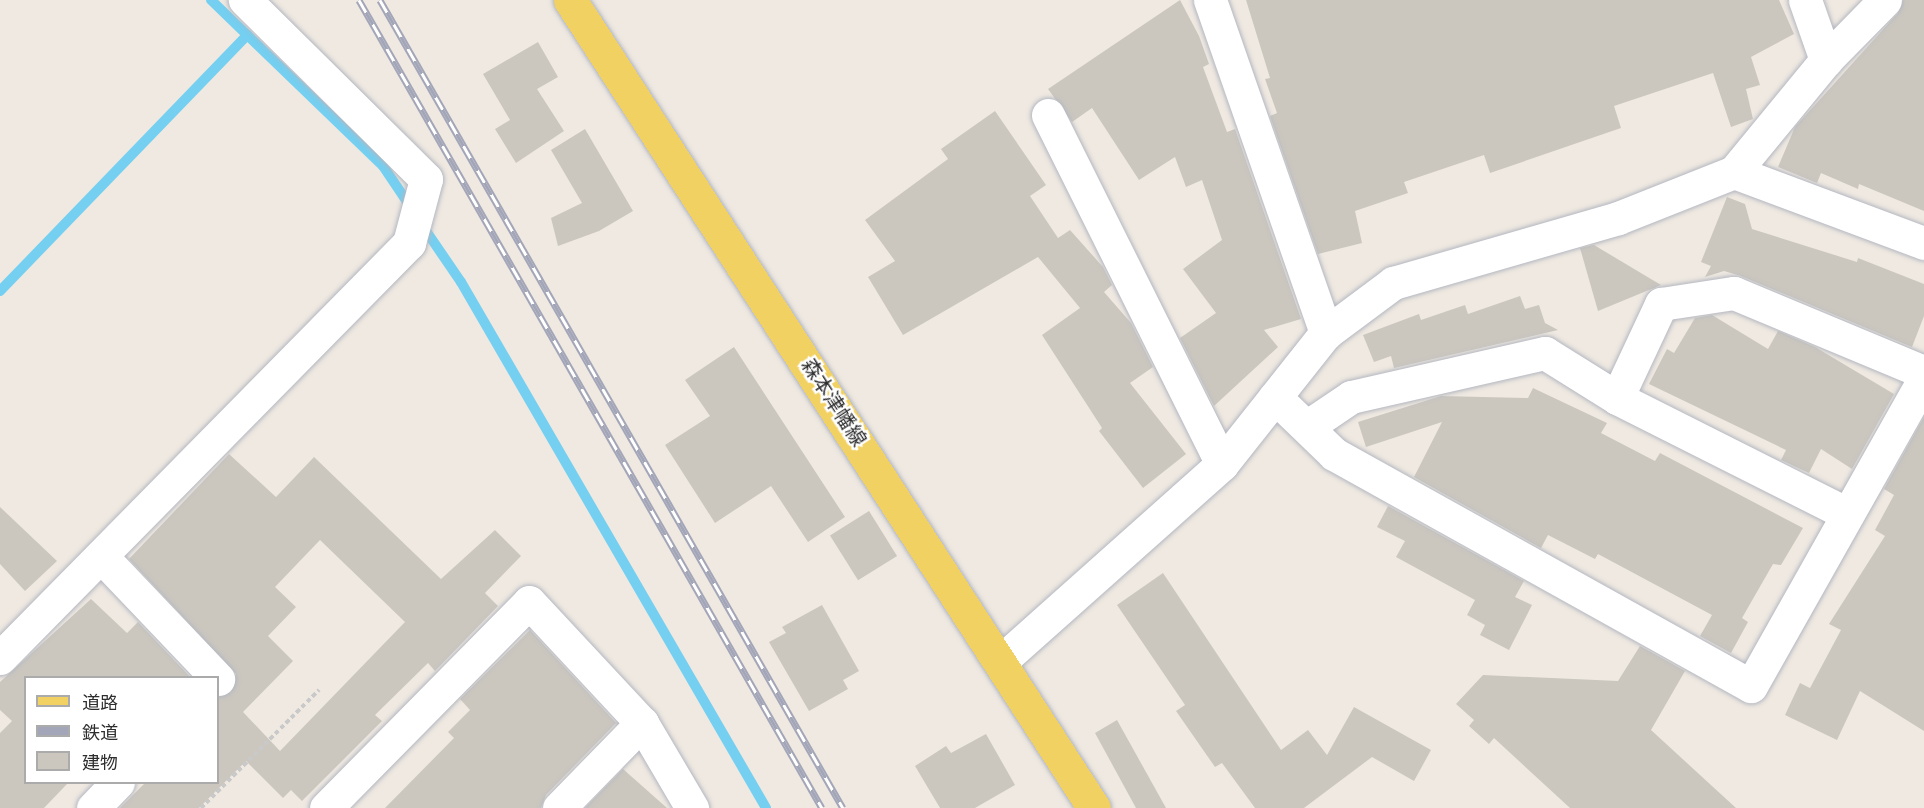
<!DOCTYPE html>
<meta charset="utf-8">
<style>
body{margin:0}
#map{position:relative;width:1924px;height:808px;overflow:hidden;background:#efe9e1;font-family:"Sofia Sans Condensed","Noto Sans JP",sans-serif}
div>[style]{position:absolute}
[style*='--x']{left:calc(var(--x)*1px);top:calc(var(--y)*1px);width:calc(var(--w)*1px);rotate:calc(var(--a)*1deg)}
.stream>*{height:10px;margin:-5px;padding:0 5px;transform-origin:5px;border-radius:5px;background:#75cff0}
.building>*{inset:0;background:#cbc7bf;transform-origin:0 0}
.path>*{height:4px;margin-top:-2px;transform-origin:0;background:repeating-linear-gradient(90deg,#c9c9c9 0 4.5px,transparent 0 7.5px)}
.roads{filter:drop-shadow(0 0 2px #b4b7c1) drop-shadow(0 0 2px #b4b7c1)}
.minor>*{height:33px;margin:-16.5px;padding:0 16.5px;transform-origin:16.5px;border-radius:16.5px;background:#fff}
.major>*{height:33px;margin:-16.5px;padding:0 16.5px;transform-origin:16.5px;border-radius:16.5px;background:#f2d163}
.rail>*{height:7px;margin-top:-3.5px;transform-origin:0;background:repeating-linear-gradient(90deg,#fff 0 14px,#a3a6b8 0 28px);box-sizing:border-box;border-block:2px solid #a3a6b8}
span{translate:-50% -50%;white-space:nowrap;text-align:center;line-height:1.15;-webkit-text-stroke:5px #fff;paint-order:stroke}
.street-label{font-size:20px;color:#2e2e2e}
.legend{position:absolute;left:24px;top:676px;width:195px;height:108px;box-sizing:border-box;background:#fff;border:2px solid #ababab;margin:0;padding:8px 10px;list-style:none;font-size:18px;color:#2e2e2e}
.legend li{display:flex;align-items:center;gap:12px;height:30px}
.legend b{width:30px;border:2px solid #ababab}
</style>
<div id="map">
<div class="stream">
<div style="--x:211;--y:0;--w:239;--a:44"></div>
<div style="--x:383;--y:166;--w:52;--a:56"></div>
<div style="--x:420;--y:222;--w:73;--a:55.7"></div>
<div style="--x:461;--y:282;--w:608;--a:59.89"></div>
<div style="--x:0;--y:291;--w:356;--a:-46"></div>
</div>
<div class="building">
<div style="clip-path:polygon(1180px 0,1199px 36px,1209px 64px,1203px 67px,1227px 132px,1235px 129px,1301px 319px,1264px 330px,1278px 347px,1214px 406px,1180px 338px,1216px 313px,1183px 269px,1222px 240px,1202px 180px,1186px 187px,1175px 157px,1139px 180px,1092px 108px,1072px 122px,1048px 89px)"></div>
<div style="clip-path:polygon(1246px 0,1779px 0,1794px 34px,1751px 57px,1760px 85px,1746px 89px,1753px 119px,1731px 127px,1713px 73px,1614px 106px,1621px 128px,1490px 173px,1484px 155px,1404px 182px,1408px 193px,1355px 211px,1362px 243px,1318px 254px,1270px 116px,1277px 113px,1265px 79px,1270px 78px)"></div>
<div style="clip-path:polygon(1903px 0,1924px 0,1924px 211px,1859px 184px,1858px 189px,1821px 173px,1817px 183px,1778px 167px,1795px 127px,1898px 13px)"></div>
<div style="clip-path:polygon(538px 42px,558px 77px,537px 89px,564px 131px,516px 163px,495px 129px,510px 120px,483px 74px)"></div>
<div style="clip-path:polygon(995px 111px,1046px 185px,1030px 196px,1058px 238px,1070px 230px,1103px 267px,1112px 285px,1104px 292px,1131px 323px,1153px 367px,1130px 383px,1186px 454px,1143px 488px,1099px 431px,1102px 428px,1042px 335px,1080px 308px,1038px 257px,903px 335px,868px 277px,895px 261px,865px 220px,948px 159px,941px 149px)"></div>
<div style="clip-path:polygon(585px 129px,633px 211px,599px 231px,558px 246px,551px 218px,582px 203px,551px 150px)"></div>
<div style="clip-path:polygon(1727px 197px,1745px 204px,1752px 229px,1857px 262px,1858px 258px,1924px 284px,1924px 316px,1912px 347px,1741px 276px,1724px 271px,1705px 277px,1711px 266px,1701px 262px)"></div>
<div style="clip-path:polygon(1594px 245px,1661px 285px,1598px 311px,1580px 248px)"></div>
<div style="clip-path:polygon(1520px 296px,1525px 309px,1539px 305px,1545px 323px,1558px 330px,1394px 368px,1391px 356px,1374px 362px,1363px 335px,1419px 314px,1421px 320px,1465px 305px,1468px 314px)"></div>
<div style="clip-path:polygon(1712px 315px,1768px 349px,1778px 331px,1815px 347px,1894px 394px,1852px 469px,1821px 449px,1809px 473px,1781px 460px,1786px 450px,1649px 384px,1667px 349px,1674px 353px,1695px 318px)"></div>
<div style="clip-path:polygon(734px 347px,845px 517px,808px 542px,771px 486px,715px 523px,665px 445px,710px 416px,685px 380px)"></div>
<div style="clip-path:polygon(1533px 388px,1607px 423px,1601px 433px,1655px 461px,1660px 453px,1803px 528px,1781px 565px,1773px 564px,1742px 618px,1748px 622px,1731px 653px,1700px 636px,1712px 615px,1598px 554px,1595px 559px,1548px 535px,1541px 548px,1414px 477px,1442px 422px,1366px 447px,1358px 422px,1441px 396px,1528px 398px)"></div>
<div style="clip-path:polygon(1924px 417px,1924px 731px,1860px 691px,1837px 740px,1785px 715px,1800px 683px,1810px 688px,1841px 630px,1829px 624px,1885px 536px,1875px 530px,1894px 495px,1884px 489px)"></div>
<div style="clip-path:polygon(evenodd,229px 454px,276px 497px,314px 457px,441px 579px,495px 530px,521px 556px,485px 593px,498px 606px,435px 671px,428px 663px,375px 715px,382px 721px,302px 801px,291px 790px,283px 798px,246px 761px,199px 808px,120px 808px,145px 783px,218px 783px,218px 697px,231px 692px,236px 674px,129px 559px,229px 454px,320px 540px,405px 622px,280px 751px,243px 712px,293px 661px,268px 636px,296px 607px,275px 587px,320px 540px)"></div>
<div style="clip-path:polygon(1388px 506px,1524px 581px,1515px 597px,1532px 605px,1509px 650px,1480px 635px,1485px 625px,1467px 615px,1475px 600px,1396px 557px,1405px 541px,1377px 527px)"></div>
<div style="clip-path:polygon(0 507px,57px 561px,25px 591px,0 564px)"></div>
<div style="left:869px;top:511px;width:53px;height:46px;rotate:58deg"></div>
<div style="clip-path:polygon(1163px 573px,1281px 750px,1308px 730px,1327px 755px,1354px 707px,1431px 750px,1414px 781px,1372px 757px,1304px 808px,1255px 808px,1222px 763px,1215px 767px,1176px 711px,1185px 705px,1117px 605px)"></div>
<div style="clip-path:polygon(91px 599px,127px 633px,138px 622px,191px 678px,26px 678px,26px 783px,68px 783px,44px 808px,0 808px,0 733px,12px 721px,0 710px,0 682px)"></div>
<div style="clip-path:polygon(822px 605px,859px 671px,843px 680px,848px 689px,809px 711px,769px 642px,786px 633px,782px 627px)"></div>
<div style="clip-path:polygon(530px 630px,616px 723px,546px 795px,541px 808px,385px 808px,454px 738px,448px 732px,470px 710px,460px 699px)"></div>
<div style="clip-path:polygon(1640px 646px,1685px 671px,1651px 730px,1736px 808px,1570px 808px,1494px 738px,1489px 744px,1469px 726px,1474px 720px,1456px 704px,1483px 675px,1618px 681px)"></div>
<div style="clip-path:polygon(1117px 720px,1166px 808px,1136px 808px,1095px 733px)"></div>
<div style="clip-path:polygon(986px 734px,1015px 785px,975px 808px,940px 808px,915px 766px,946px 746px,951px 753px)"></div>
<div style="clip-path:polygon(623px 769px,667px 808px,585px 808px)"></div>
</div>
<div class="path">
<div style="--x:201;--y:808;--w:167;--a:-45"></div>
</div>
<div class="roads">
<div class="minor">
<div style="--x:1210;--y:0;--w:353;--a:70.8"></div>
<div style="--x:1805;--y:0;--w:64;--a:70.7"></div>
<div style="--x:1048;--y:115;--w:390;--a:63.5"></div>
<div style="--x:1734;--y:172;--w:203;--a:20.5"></div>
<div style="--x:1275;--y:397;--w:82;--a:44"></div>
<div style="--x:1334;--y:454;--w:477;--a:29.1"></div>
<div style="--x:1751;--y:686;--w:352;--a:-60.6"></div>
<div style="--x:1617;--y:398;--w:258;--a:26.7"></div>
<div style="--x:1308;--y:426;--w:52;--a:-34"></div>
<div style="--x:1351;--y:397;--w:199;--a:-12.8"></div>
<div style="--x:1545;--y:353;--w:85;--a:32"></div>
<div style="--x:1617;--y:398;--w:104;--a:-64.9"></div>
<div style="--x:1661;--y:304;--w:74;--a:-8.6"></div>
<div style="--x:1734;--y:293;--w:206;--a:22.6"></div>
<div style="--x:101;--y:556;--w:170;--a:46.4"></div>
<div style="--x:0;--y:658;--w:583;--a:-45.42"></div>
<div style="--x:409;--y:243;--w:66;--a:-75.1"></div>
<div style="--x:426;--y:179;--w:255;--a:-135.3"></div>
<div style="--x:1001;--y:661;--w:296;--a:-41.7"></div>
<div style="--x:1222;--y:464;--w:167;--a:-51.6"></div>
<div style="--x:1326;--y:333;--w:84;--a:-36.7"></div>
<div style="--x:1393;--y:283;--w:234;--a:-16.1"></div>
<div style="--x:1618;--y:218;--w:125;--a:-21.6"></div>
<div style="--x:1734;--y:172;--w:145;--a:-50.6"></div>
<div style="--x:1826;--y:60;--w:84;--a:-45.5"></div>
<div style="--x:93;--y:808;--w:36;--a:-46"></div>
<div style="--x:326;--y:808;--w:289;--a:-45.4"></div>
<div style="--x:529;--y:602;--w:166;--a:47"></div>
<div style="--x:642;--y:723;--w:99;--a:59.5"></div>
<div style="--x:559;--y:808;--w:119;--a:-45.7"></div>
</div>
<div class="major">
<div style="--x:570;--y:0;--w:963;--a:57.04"></div>
</div>
</div>
<div class="rail">
<div style="--x:359;--y:0;--w:931;--a:60.19"></div>
<div style="--x:380;--y:0;--w:931;--a:60.19"></div>
</div>
<div class="street-label">
<span style="left:833px;top:403px;rotate:57deg">森本津幡線</span>
</div>
<ul class="legend">
<li><b style="height:8px;background:#f2d163"></b>道路</li>
<li><b style="height:8px;background:#a3a6b8"></b>鉄道</li>
<li><b style="height:16px;background:#cbc7bf"></b>建物</li>
</ul>
</div>
